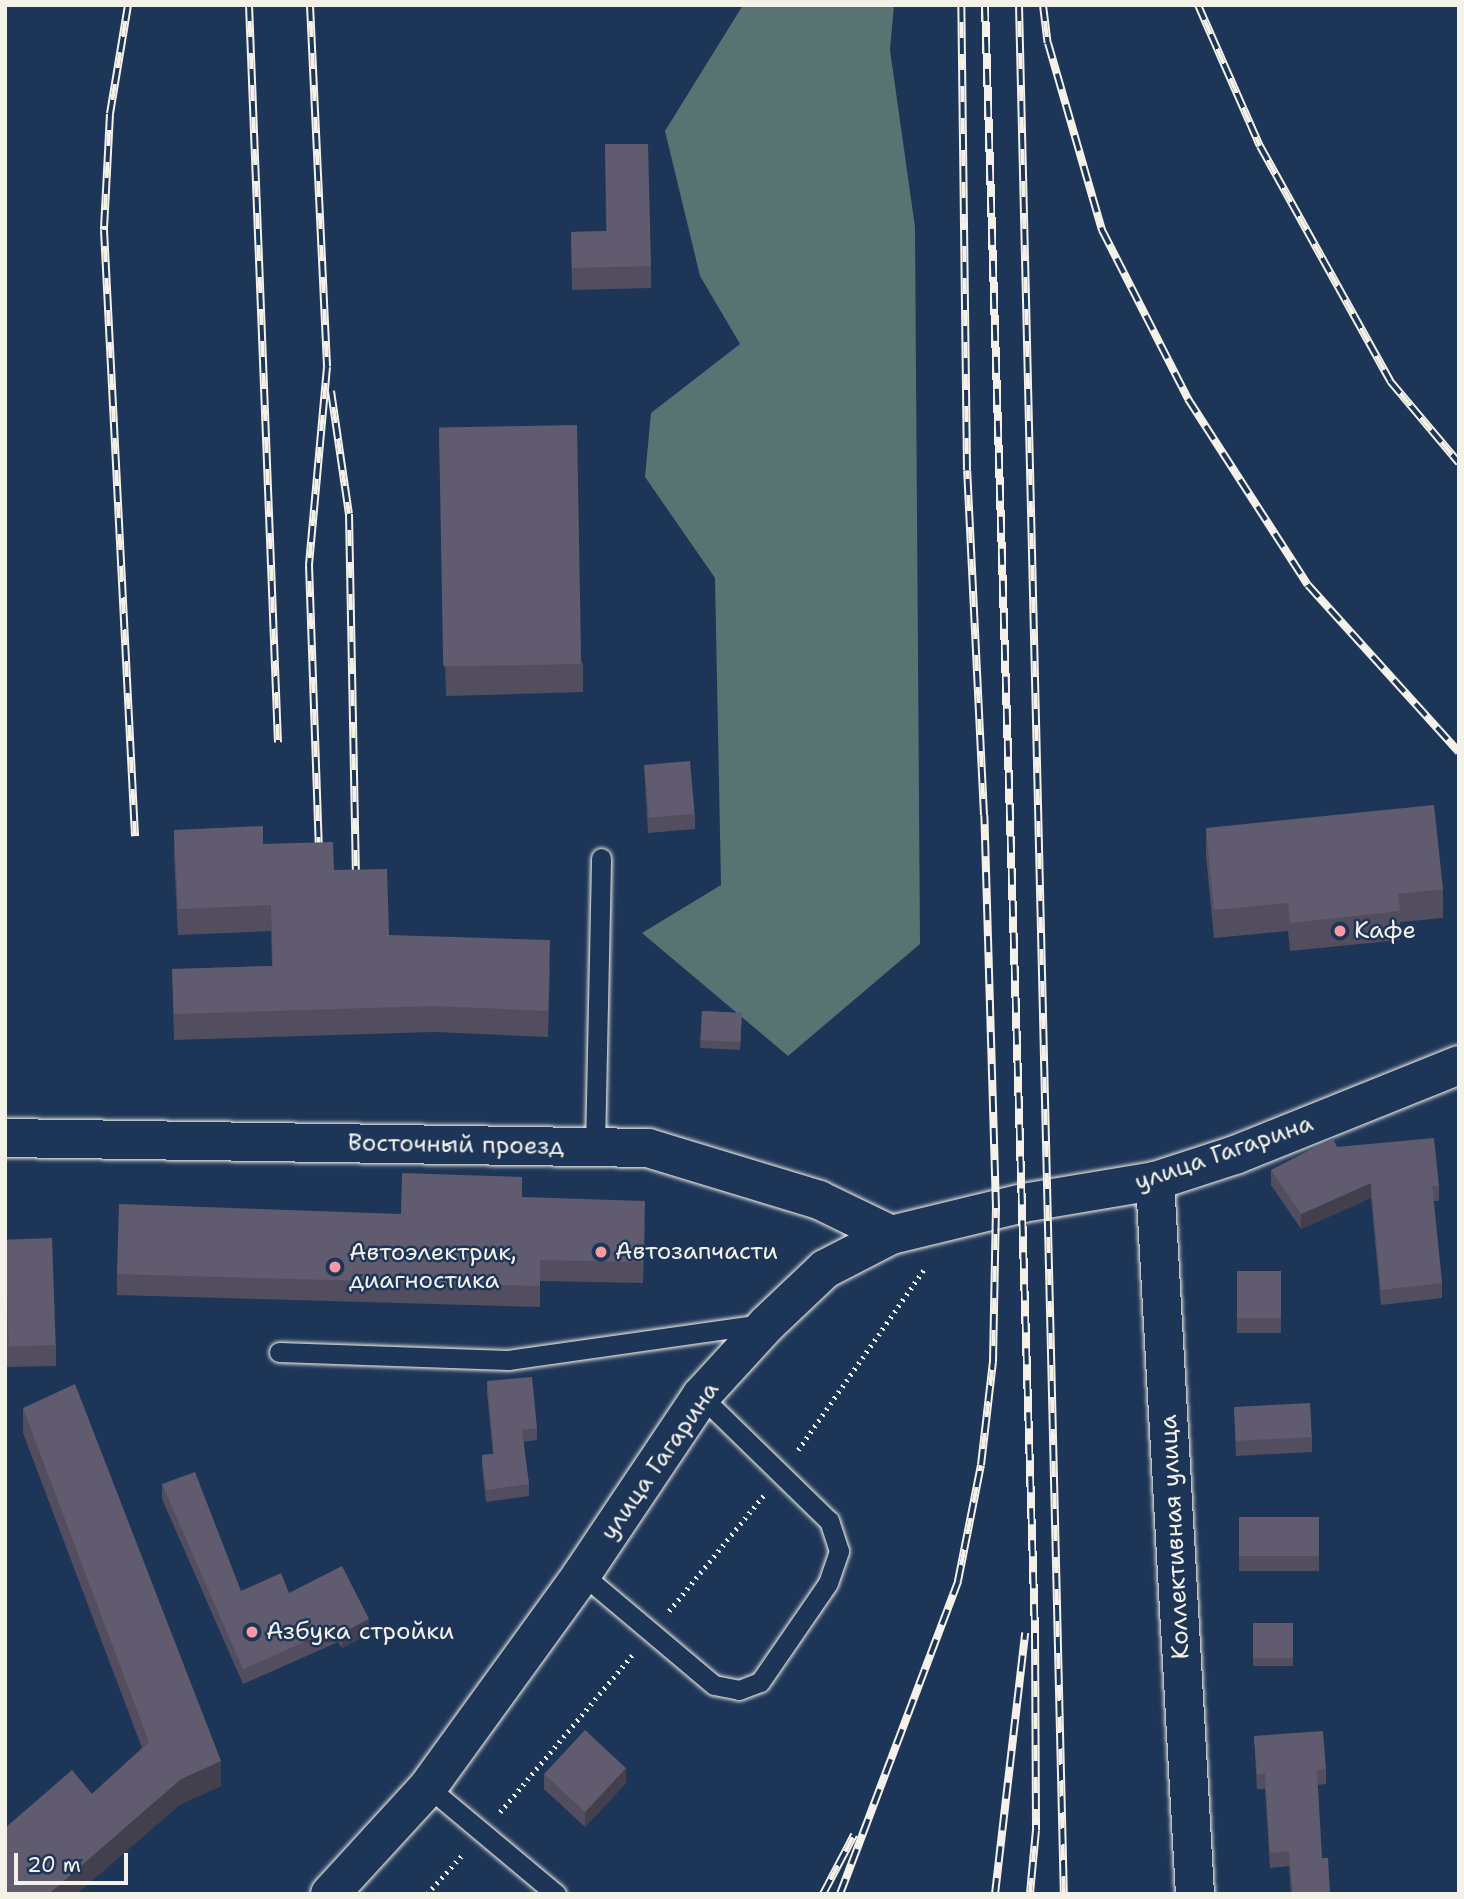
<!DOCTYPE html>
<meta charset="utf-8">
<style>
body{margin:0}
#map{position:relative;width:1464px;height:1899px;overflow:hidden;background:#1d3557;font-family:"Shantell Sans",sans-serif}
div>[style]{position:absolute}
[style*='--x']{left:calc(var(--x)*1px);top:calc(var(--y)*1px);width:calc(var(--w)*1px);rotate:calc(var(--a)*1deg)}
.green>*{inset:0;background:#587371}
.path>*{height:4.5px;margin-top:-2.25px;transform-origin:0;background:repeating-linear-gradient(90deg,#f4f1e8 0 2px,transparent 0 7px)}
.roads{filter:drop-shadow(0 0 2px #f4f1e8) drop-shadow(0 0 2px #f4f1e8)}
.lane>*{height:19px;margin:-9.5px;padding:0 9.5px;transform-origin:9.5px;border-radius:9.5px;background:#1d3557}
.street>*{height:38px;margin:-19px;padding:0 19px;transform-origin:19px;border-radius:19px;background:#1d3557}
.secondary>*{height:38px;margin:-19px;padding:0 19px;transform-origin:19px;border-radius:19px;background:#1d3557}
.rail>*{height:8px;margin-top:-4px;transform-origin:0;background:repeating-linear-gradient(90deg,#1d3557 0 16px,#f4f1e8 0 32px);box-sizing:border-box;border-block:2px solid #f4f1e8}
.wall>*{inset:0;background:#534e5f;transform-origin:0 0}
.shaded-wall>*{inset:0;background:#43404d;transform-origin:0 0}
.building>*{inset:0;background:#605b6e;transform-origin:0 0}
.dots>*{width:19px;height:19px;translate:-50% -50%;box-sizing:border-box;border:4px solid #1d3557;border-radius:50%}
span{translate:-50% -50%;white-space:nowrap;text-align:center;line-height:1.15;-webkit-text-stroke:5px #1d3557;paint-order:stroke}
.poi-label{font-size:24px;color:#f4f1e8}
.left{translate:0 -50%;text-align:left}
.street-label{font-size:24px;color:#f4f1e8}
.frame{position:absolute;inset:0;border:7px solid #f4f1e8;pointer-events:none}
.scale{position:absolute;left:14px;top:1853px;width:114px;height:32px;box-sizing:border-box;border:4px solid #f4f1e8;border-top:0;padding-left:9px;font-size:21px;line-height:24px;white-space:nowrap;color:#f4f1e8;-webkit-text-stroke:5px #1d3557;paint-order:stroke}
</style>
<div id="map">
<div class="green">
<div style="clip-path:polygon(743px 5px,894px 5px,890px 50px,915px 227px,920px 944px,788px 1056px,642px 933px,721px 885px,715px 578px,645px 477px,651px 413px,740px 344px,700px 276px,665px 131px)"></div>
</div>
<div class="path">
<div style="--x:798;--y:1450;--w:222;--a:-55.1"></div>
<div style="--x:669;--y:1611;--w:149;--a:-50.7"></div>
<div style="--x:500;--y:1812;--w:208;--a:-49.9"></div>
<div style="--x:427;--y:1894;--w:55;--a:-47.9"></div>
</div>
<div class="roads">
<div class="lane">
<div style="--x:595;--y:1148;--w:290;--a:-88.8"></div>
<div style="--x:279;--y:1352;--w:229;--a:2"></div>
<div style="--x:508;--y:1360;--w:257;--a:-8.1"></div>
<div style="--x:582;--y:1574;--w:172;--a:40.1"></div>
<div style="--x:714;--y:1685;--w:25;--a:11"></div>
<div style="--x:739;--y:1690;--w:22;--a:-21"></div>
<div style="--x:760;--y:1682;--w:120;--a:-55.5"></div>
<div style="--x:828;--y:1583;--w:34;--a:-71"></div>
<div style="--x:839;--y:1551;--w:32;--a:-108"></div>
<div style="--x:829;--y:1521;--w:179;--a:-135.7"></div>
<div style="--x:428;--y:1787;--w:167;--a:39.9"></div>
</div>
<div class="street">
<div style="--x:5;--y:1138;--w:643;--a:0.89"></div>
<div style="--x:648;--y:1148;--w:179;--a:16.9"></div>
<div style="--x:819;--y:1200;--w:80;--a:25.9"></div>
<div style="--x:1155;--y:1181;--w:714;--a:86.79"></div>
</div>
<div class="secondary">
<div style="--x:330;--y:1894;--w:145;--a:-47.5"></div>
<div style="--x:428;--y:1787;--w:263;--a:-54.1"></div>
<div style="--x:582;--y:1574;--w:214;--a:-56.2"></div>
<div style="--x:701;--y:1396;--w:98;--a:-47.5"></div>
<div style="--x:767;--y:1324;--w:80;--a:-43.5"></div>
<div style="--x:825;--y:1269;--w:74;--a:-27.3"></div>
<div style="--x:891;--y:1235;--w:136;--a:-13.6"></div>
<div style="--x:1023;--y:1203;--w:134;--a:-9.5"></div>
<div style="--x:1155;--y:1181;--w:84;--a:-18"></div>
<div style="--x:1235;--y:1155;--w:241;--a:-21.9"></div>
</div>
</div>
<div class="rail">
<div style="--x:128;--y:5;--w:110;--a:99.4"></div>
<div style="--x:110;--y:114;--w:116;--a:93"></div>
<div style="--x:104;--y:230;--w:607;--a:87.07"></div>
<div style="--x:249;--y:5;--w:738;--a:87.75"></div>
<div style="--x:310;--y:5;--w:362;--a:87.3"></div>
<div style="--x:327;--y:367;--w:199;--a:95.2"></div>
<div style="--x:309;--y:565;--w:284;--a:88"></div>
<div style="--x:985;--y:5;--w:1629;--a:88.24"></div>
<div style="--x:1035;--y:1633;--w:197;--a:89.7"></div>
<div style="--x:1036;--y:1830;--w:64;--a:95.4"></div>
<div style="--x:1019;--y:5;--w:1890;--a:88.64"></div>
<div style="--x:1043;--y:5;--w:38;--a:83"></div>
<div style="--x:1048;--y:43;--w:195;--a:73.9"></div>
<div style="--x:1102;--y:230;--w:190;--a:63"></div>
<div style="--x:1188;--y:399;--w:221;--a:57.2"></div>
<div style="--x:1308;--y:585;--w:225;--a:47.9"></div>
<div style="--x:1198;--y:5;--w:154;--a:66.3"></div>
<div style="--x:1260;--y:146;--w:269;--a:61"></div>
<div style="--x:1390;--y:381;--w:107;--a:49.9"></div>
<div style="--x:331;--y:391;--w:124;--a:81.7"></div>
<div style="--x:349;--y:514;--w:357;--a:88.9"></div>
<div style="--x:823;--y:1894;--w:67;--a:-62.3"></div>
<div style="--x:840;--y:1894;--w:335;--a:-69.3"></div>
<div style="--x:958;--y:1581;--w:118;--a:-78.8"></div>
<div style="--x:981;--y:1465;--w:104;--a:-83.4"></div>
<div style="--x:993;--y:1362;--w:154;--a:-88.9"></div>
<div style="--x:996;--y:1208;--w:393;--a:-91.7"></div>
<div style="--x:984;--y:815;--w:345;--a:-92.8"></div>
<div style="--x:967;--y:470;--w:465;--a:-90.7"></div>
<div style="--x:995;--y:1894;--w:263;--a:-83.4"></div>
</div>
<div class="wall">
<div style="clip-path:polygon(605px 144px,651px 266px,651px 288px,572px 290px,571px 232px,606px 231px)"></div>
<div style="clip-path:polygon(439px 430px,583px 664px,583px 692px,446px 696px)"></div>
<div style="clip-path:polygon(644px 765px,695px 814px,695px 829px,648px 833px)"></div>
<div style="clip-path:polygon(1206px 828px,1443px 889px,1443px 918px,1400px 922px,1400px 940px,1290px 951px,1288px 931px,1214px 938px,1206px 856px)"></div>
<div style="clip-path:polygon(174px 830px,263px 844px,334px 870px,389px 935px,550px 966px,548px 1037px,434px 1032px,174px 1040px,172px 969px,272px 966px,271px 931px,178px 935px,174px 856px)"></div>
<div style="left:702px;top:1011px;width:40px;height:37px;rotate:3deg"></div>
<div style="clip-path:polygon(1337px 1147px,1439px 1186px,1439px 1201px,1434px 1201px,1442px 1283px,1442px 1298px,1381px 1305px,1371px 1198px,1301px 1229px,1271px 1185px,1271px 1170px)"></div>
<div style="clip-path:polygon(522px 1197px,645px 1222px,643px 1283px,540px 1281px,540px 1307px,117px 1295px,117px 1274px,401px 1214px)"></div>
<div style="clip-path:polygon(5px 1240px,56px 1345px,56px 1366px,5px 1367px)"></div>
<div style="left:1237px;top:1271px;width:44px;height:62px"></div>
<div style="clip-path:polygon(487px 1381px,537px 1428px,537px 1440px,523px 1442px,529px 1484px,529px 1496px,486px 1502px,482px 1467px,482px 1455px,493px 1454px,487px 1393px)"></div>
<div style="clip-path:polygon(1234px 1407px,1312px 1437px,1312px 1452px,1236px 1456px)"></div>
<div style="clip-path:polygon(23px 1408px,221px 1786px,181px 1804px,92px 1794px,142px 1748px,23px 1433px)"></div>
<div style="clip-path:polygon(162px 1484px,241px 1591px,289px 1593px,369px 1634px,342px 1648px,338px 1642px,243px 1684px,162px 1499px)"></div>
<div style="left:1239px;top:1517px;width:80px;height:54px"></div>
<div style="left:1293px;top:1623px;width:43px;height:40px;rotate:90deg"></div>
<div style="clip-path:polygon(1254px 1736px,1326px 1769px,1326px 1784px,1317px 1785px,1322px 1858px,1330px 1894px,1291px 1894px,1289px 1866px,1270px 1868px,1265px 1789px,1257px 1789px)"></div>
<div style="clip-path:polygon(544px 1774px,626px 1783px,585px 1827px,544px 1789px)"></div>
</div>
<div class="shaded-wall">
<div style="clip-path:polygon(1371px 1183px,1371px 1198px,1301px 1229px,1301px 1214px)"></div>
<div style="clip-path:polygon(369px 1619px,369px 1634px,342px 1648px,342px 1633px)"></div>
<div style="left:338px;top:1627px;width:15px;height:104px;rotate:90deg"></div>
<div style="clip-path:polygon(221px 1761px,221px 1786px,181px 1804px,77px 1894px,49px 1894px,181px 1779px)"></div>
<div style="clip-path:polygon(626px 1768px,626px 1783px,585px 1827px,585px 1812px)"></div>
</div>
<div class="building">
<div style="clip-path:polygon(605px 144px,648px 144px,651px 266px,572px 268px,571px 232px,607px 231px)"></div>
<div style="left:577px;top:425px;width:239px;height:138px;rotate:89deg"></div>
<div style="left:690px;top:761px;width:53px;height:46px;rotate:85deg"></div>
<div style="clip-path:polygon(1434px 805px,1443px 889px,1398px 894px,1400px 911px,1290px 923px,1288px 903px,1214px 910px,1206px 828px)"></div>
<div style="clip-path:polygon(263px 826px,263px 844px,333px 842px,334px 870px,387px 869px,389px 935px,550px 940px,548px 1011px,434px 1006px,174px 1014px,172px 969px,273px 966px,271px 905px,178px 909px,174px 830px)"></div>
<div style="left:702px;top:1011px;width:40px;height:29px;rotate:3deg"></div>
<div style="clip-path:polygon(1333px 1138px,1337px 1147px,1434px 1138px,1439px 1186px,1432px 1186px,1442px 1283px,1381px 1290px,1371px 1183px,1301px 1214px,1271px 1170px)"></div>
<div style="clip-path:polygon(402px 1173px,522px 1177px,522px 1197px,645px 1201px,643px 1262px,540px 1260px,540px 1286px,117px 1274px,119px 1204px,401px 1214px)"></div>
<div style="left:52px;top:1238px;width:107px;height:47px;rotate:88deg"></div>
<div style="left:1237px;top:1271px;width:44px;height:47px"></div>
<div style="clip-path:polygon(532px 1377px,537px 1428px,522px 1430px,529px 1484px,486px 1490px,482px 1455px,494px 1454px,487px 1381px)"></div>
<div style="clip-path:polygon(75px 1384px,221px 1761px,181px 1779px,49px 1894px,5px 1894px,5px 1828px,72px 1770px,92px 1794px,149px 1742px,23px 1408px)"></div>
<div style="left:1310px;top:1403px;width:34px;height:76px;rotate:87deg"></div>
<div style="clip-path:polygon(195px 1472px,241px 1591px,281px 1573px,289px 1593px,342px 1566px,369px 1619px,342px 1633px,338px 1627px,243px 1669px,162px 1484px)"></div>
<div style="left:1239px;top:1517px;width:80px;height:39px"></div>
<div style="left:1293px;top:1623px;width:35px;height:40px;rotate:90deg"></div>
<div style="left:585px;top:1730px;width:56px;height:60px;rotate:43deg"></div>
<div style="clip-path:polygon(1323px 1731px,1326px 1769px,1317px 1770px,1322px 1858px,1328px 1858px,1330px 1894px,1293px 1894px,1289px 1851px,1270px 1853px,1265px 1774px,1257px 1774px,1254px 1736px)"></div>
</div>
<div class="dots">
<div style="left:1340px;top:931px;background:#ff9aa2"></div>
<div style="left:601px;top:1252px;background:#ff9aa2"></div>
<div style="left:335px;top:1267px;background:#ff9aa2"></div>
<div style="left:252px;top:1632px;background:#ff9aa2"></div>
</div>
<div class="poi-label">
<span class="left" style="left:1354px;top:931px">Кафе</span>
<span class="left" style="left:615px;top:1252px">Автозапчасти</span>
<span class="left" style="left:349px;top:1267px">Автоэлектрик,<br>диагностика</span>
<span class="left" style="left:266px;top:1632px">Азбука стройки</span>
</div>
<div class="street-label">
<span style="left:456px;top:1145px;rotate:1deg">Восточный проезд</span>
<span style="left:1224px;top:1153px;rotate:-19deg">улица Гагарина</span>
<span style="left:660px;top:1461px;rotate:-55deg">улица Гагарина</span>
<span style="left:1175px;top:1537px;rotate:-93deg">Коллективная улица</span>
</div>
<div class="frame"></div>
<div class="scale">20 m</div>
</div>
